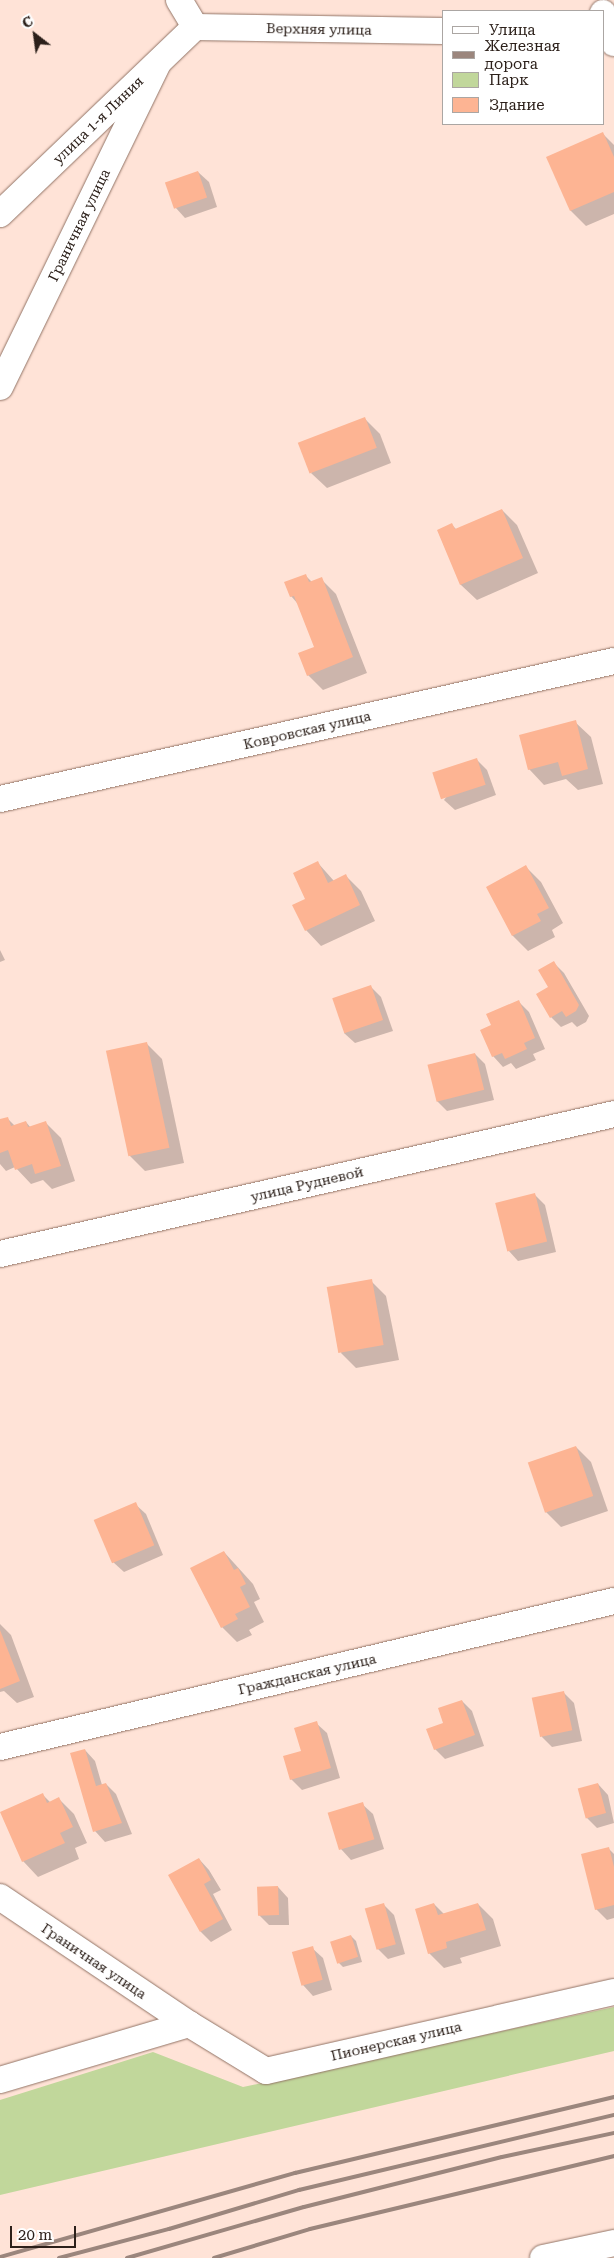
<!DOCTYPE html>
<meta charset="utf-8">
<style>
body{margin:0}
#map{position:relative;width:614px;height:2258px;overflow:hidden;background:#ffe3d7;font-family:"Roboto Serif",serif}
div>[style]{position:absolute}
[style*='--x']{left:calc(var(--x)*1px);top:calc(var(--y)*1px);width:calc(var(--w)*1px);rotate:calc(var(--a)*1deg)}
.green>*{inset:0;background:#c1d79b}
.shadow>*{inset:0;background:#0003}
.building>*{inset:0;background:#fdb493;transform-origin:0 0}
.roads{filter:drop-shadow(0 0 1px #927466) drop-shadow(0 0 1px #927466)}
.street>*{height:26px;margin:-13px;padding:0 13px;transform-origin:13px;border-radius:13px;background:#fff}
.rail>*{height:4px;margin:-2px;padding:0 2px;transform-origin:2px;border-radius:2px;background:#9b867d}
span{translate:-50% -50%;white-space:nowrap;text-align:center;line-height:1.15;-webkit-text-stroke:4px #fff;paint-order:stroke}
.street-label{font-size:14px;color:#2c201a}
.legend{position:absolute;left:442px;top:10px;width:162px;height:115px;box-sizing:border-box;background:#fff;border:1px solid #aba6a3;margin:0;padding:6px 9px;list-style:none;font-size:15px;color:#2c201a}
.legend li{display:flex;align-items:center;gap:10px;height:25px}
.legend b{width:25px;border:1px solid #aba6a3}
.north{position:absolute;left:10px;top:10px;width:50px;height:50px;-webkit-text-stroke:4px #fff;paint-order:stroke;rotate:330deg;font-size:14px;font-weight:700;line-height:20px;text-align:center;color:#2c201a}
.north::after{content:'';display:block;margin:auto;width:18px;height:22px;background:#2c201a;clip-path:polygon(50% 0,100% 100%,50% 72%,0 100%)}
.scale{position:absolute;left:10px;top:2226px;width:66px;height:22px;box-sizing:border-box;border:2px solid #2c201a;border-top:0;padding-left:6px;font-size:15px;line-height:18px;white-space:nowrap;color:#2c201a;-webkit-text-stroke:4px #fff;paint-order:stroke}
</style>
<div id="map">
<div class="green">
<div style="clip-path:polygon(614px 2007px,614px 2051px,0 2195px,0 2100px,153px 2052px,243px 2087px)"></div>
</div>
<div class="shadow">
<div style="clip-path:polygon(603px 134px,614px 145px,614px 214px,586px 226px,571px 211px,548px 157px)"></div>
<div style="clip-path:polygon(198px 172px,209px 182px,217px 207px,185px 218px,175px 207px)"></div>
<div style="clip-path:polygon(364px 418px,380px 434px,391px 463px,327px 488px,311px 473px)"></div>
<div style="clip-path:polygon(502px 510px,517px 525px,538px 573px,477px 600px,461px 585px,438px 531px,452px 525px,457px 530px)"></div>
<div style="clip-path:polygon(306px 576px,312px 582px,321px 579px,336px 594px,367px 673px,323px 690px,308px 675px,316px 648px,298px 604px,291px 596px)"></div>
<div style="clip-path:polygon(575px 722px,591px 737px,603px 784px,578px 790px,566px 779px,544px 785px,529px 769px)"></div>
<div style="clip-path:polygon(476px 759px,487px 770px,496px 795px,455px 810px,444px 800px)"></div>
<div style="clip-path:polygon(318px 863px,334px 881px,346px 876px,361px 891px,375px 921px,321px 946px,306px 930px,306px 899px)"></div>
<div style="clip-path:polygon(526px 867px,541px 882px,563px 923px,552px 930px,555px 937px,528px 951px,513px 936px,488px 887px)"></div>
<div style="clip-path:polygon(0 950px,5px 960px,0 962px)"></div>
<div style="clip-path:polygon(554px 963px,564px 973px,589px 1016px,586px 1022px,577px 1027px,572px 1022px,561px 1027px,551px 1017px,550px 988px)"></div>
<div style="clip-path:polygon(371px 987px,381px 997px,393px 1031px,355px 1043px,344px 1033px)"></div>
<div style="clip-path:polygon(518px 1001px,529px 1012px,545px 1049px,533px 1054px,536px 1060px,516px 1069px,511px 1063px,503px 1067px,493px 1056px,492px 1026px)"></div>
<div style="clip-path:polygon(147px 1044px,162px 1059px,184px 1163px,145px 1171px,130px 1156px)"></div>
<div style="clip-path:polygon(475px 1054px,485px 1064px,494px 1100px,447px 1111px,437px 1101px)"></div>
<div style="clip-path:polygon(7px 1118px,15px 1126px,26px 1122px,31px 1128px,46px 1123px,61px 1138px,75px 1181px,52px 1189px,43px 1180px,31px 1184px,15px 1167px,6px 1171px,0 1164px,0 1121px)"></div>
<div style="clip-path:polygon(534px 1194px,545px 1205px,556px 1252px,518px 1261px,508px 1250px)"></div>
<div style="clip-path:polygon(371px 1281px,386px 1296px,399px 1360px,356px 1368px,341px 1353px)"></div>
<div style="clip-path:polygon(576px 1447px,591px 1462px,608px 1511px,561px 1527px,546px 1512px)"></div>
<div style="clip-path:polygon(135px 1504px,146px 1514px,163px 1555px,124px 1572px,113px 1562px)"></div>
<div style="clip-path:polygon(224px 1552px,253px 1584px,260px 1599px,254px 1602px,264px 1622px,249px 1630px,252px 1635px,237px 1642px,222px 1627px)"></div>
<div style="clip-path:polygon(0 1624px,11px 1635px,34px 1697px,17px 1703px,4px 1691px,0 1692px)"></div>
<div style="clip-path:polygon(563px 1692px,574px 1703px,582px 1741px,552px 1747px,542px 1737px,534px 1699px)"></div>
<div style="clip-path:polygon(462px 1701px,472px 1711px,484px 1746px,445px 1759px,435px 1749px)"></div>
<div style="clip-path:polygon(316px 1723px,327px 1733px,340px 1778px,302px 1790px,291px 1779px)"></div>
<div style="clip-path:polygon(85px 1750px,95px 1761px,102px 1785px,106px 1784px,116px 1794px,132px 1834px,105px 1842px,95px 1831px)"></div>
<div style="clip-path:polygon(598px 1784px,608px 1795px,614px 1823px,597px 1828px,587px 1818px)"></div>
<div style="clip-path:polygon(42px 1794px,51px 1803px,59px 1799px,74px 1814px,87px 1843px,75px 1848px,79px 1859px,38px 1877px,23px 1861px)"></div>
<div style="clip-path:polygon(362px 1804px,373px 1814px,384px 1849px,351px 1860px,341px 1849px)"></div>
<div style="clip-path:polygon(608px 1848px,614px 1854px,614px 1918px,607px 1920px,596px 1909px)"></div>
<div style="clip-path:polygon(199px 1859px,209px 1870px,221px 1890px,213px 1894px,232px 1930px,211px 1942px,201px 1932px)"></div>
<div style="clip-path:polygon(278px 1887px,288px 1898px,289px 1925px,269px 1925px,259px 1915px)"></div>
<div style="clip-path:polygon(383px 1904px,394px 1915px,405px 1954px,388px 1959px,378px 1949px)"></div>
<div style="clip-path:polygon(434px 1904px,444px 1914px,478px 1904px,493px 1919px,501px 1946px,460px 1958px,462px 1963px,444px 1968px,429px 1953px)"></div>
<div style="clip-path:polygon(351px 1936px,356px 1941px,362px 1962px,343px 1967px,338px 1962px)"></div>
<div style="clip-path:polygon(312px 1948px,323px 1958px,332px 1990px,313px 1996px,303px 1985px)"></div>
</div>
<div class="building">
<div style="clip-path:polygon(603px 132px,614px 157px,614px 192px,570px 211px,546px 157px)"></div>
<div style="left:198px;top:171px;width:28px;height:35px;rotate:71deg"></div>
<div style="left:365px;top:417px;width:33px;height:72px;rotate:69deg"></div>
<div style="clip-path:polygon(502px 509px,523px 558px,460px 585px,437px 530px,452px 523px,455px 529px)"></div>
<div style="clip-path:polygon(306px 574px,309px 582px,322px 577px,353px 657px,307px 676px,298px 653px,314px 647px,294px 596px,290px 597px,284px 582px)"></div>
<div style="clip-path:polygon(576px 720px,588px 769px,562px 776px,558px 762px,528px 770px,519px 735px)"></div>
<div style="left:477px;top:758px;width:28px;height:47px;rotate:72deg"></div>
<div style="clip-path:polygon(318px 861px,328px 883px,346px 874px,360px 905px,305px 931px,292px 905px,305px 899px,293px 873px)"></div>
<div style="clip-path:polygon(526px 865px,549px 908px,537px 914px,541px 921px,512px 936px,486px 887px)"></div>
<div style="clip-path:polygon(554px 961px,579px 1005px,576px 1011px,566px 1017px,562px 1011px,550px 1018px,536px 994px,548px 987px,538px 970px)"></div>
<div style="left:371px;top:985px;width:37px;height:41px;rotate:71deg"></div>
<div style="clip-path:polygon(519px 1000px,535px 1038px,524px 1043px,527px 1049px,505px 1059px,502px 1053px,492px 1057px,480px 1030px,491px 1025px,486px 1014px)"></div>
<div style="left:147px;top:1042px;width:108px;height:42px;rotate:78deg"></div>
<div style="left:475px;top:1053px;width:38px;height:49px;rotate:76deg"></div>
<div style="clip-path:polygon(8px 1117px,11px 1126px,26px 1121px,28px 1127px,46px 1121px,61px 1166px,35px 1174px,32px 1164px,15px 1170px,8px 1150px,0 1153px,0 1119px)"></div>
<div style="left:535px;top:1193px;width:50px;height:41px;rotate:76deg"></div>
<div style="left:372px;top:1279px;width:67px;height:46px;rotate:80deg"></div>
<div style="left:576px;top:1446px;width:53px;height:51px;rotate:71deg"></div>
<div style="left:136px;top:1502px;width:47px;height:46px;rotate:67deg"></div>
<div style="clip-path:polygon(224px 1551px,234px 1570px,238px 1568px,246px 1584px,240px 1587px,250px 1607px,235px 1614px,238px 1619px,221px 1628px,190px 1568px)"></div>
<div style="clip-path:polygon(0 1630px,20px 1681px,0 1689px)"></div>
<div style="left:564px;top:1691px;width:40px;height:33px;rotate:78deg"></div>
<div style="clip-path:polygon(462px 1700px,475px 1735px,434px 1750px,426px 1729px,443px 1723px,438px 1708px)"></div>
<div style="clip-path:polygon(317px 1721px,331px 1768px,290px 1780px,283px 1756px,301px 1751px,294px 1728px)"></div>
<div style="clip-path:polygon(85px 1749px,96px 1786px,106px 1783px,122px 1823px,93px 1832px,70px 1753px)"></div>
<div style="left:598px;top:1783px;width:31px;height:21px;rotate:75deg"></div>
<div style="clip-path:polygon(43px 1793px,47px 1803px,59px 1797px,73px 1827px,60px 1833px,65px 1843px,22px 1862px,0 1812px)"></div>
<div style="left:363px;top:1802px;width:39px;height:37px;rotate:73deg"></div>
<div style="clip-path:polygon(609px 1847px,614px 1867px,614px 1905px,595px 1910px,581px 1854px)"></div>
<div style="clip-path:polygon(199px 1858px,211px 1880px,204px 1884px,223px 1919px,200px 1932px,168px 1875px)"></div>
<div style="left:278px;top:1886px;width:29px;height:21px;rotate:88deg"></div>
<div style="left:384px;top:1903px;width:43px;height:20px;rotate:74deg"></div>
<div style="clip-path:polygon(434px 1903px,438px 1915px,478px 1903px,486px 1930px,446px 1942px,447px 1948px,428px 1954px,415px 1909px)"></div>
<div style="left:351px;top:1935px;width:23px;height:22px;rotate:72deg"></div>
<div style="left:313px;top:1946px;width:35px;height:22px;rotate:74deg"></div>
</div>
<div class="roads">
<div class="street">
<div style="--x:179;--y:0;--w:31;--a:59"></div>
<div style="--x:603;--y:13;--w:32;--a:70"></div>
<div style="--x:195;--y:27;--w:248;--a:0.9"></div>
<div style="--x:0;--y:214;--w:270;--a:-43.8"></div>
<div style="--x:0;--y:387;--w:360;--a:-64"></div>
<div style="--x:0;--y:799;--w:629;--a:-12.67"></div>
<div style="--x:0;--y:1254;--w:630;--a:-12.84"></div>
<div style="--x:0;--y:1747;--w:631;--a:-13.38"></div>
<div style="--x:0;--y:1897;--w:228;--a:33.9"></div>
<div style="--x:189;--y:2024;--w:90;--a:31.4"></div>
<div style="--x:266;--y:2071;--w:357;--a:-12.8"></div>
<div style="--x:0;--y:2080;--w:197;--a:-16.5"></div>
<div style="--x:543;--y:2258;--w:73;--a:-11.9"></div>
</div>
</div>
<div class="rail">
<div style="--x:0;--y:2257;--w:307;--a:-15.9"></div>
<div style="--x:295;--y:2173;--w:328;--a:-13.4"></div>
<div style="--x:59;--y:2258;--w:114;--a:-14.8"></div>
<div style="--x:169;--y:2229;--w:136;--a:-16.7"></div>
<div style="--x:299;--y:2190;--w:324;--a:-13.4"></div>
<div style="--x:127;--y:2258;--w:184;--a:-16.1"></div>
<div style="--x:304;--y:2207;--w:204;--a:-14.2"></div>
<div style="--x:502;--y:2157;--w:115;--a:-12.1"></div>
<div style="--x:214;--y:2258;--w:100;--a:-16.8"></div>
<div style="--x:310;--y:2229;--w:313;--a:-13.5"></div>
</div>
<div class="street-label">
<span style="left:319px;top:29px;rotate:1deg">Верхняя улица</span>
<span style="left:98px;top:120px;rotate:-44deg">улица 1-я Линия</span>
<span style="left:79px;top:225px;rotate:-64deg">Граничная улица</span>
<span style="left:307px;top:730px;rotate:-13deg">Ковровская улица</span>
<span style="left:307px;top:1184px;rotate:-13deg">улица Рудневой</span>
<span style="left:307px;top:1674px;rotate:-13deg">Гражданская улица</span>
<span style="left:94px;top:1961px;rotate:34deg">Граничная улица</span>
<span style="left:396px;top:2041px;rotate:-13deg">Пионерская улица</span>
</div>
<ul class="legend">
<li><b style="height:6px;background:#fff"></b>Улица</li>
<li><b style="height:6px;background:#9b867d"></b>Железная дорога</li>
<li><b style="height:14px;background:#c1d79b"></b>Парк</li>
<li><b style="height:14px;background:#fdb493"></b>Здание</li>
</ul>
<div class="north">С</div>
<div class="scale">20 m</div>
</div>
